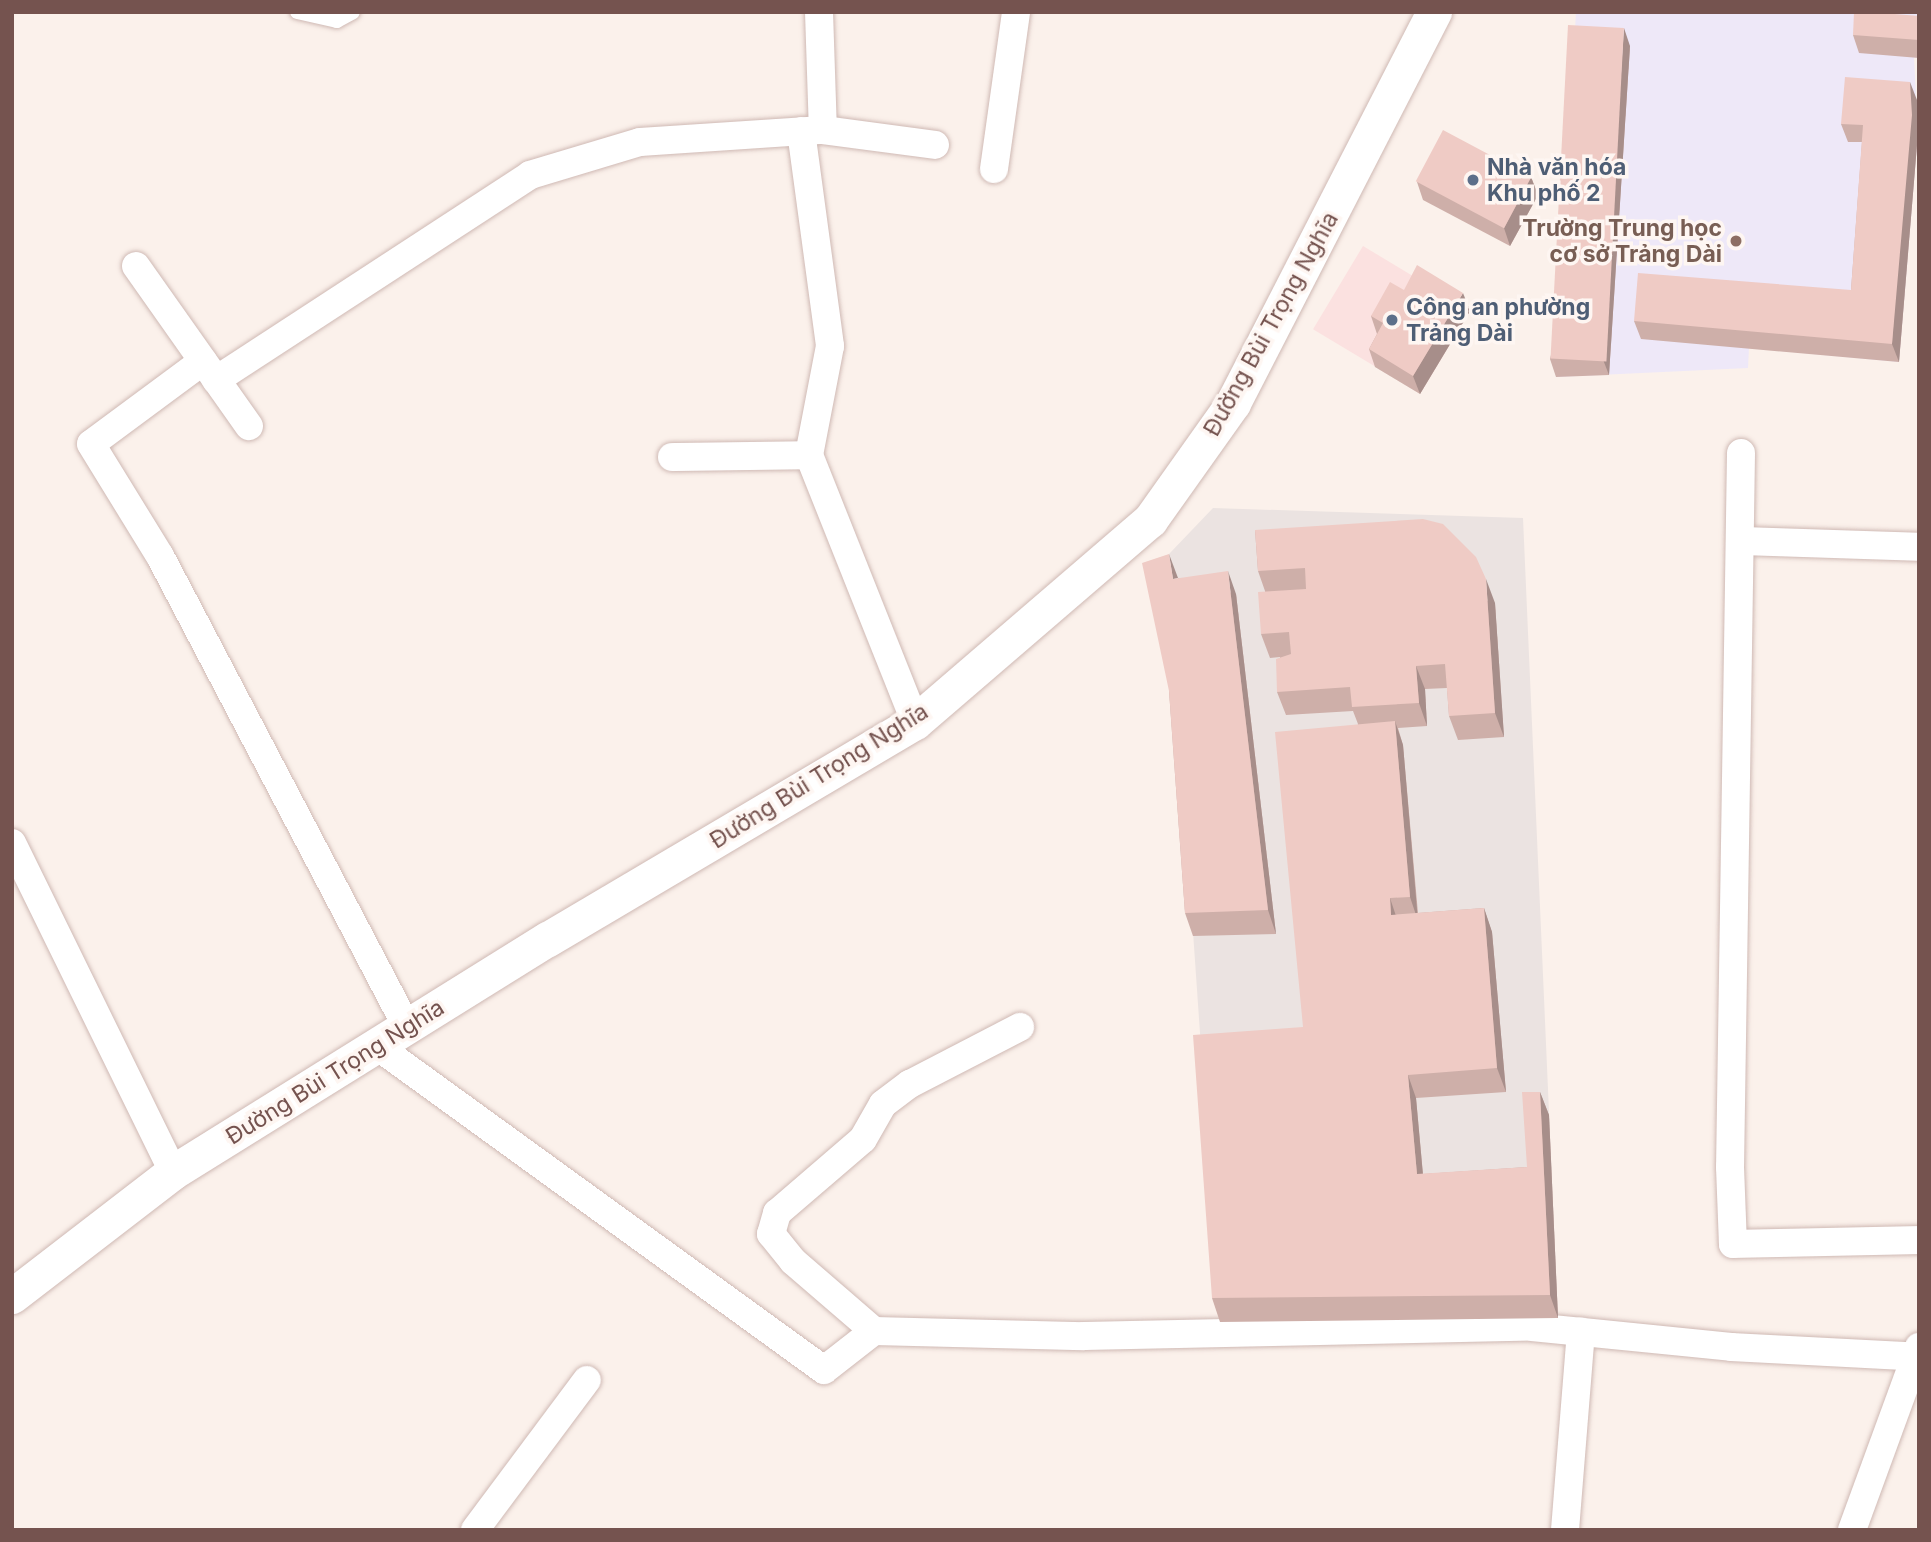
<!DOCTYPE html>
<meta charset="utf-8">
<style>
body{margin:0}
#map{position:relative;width:1931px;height:1542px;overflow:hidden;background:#fbf1eb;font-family:Inter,sans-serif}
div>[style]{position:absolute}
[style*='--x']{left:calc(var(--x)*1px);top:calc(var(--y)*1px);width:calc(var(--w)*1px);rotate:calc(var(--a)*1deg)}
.commercial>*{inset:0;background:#fbe1e0;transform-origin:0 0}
.industrial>*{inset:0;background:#ebe3e1}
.education>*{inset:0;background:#eee8f8}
.roads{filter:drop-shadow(0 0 2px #cfb9b4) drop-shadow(0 0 2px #cfb9b4)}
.service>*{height:14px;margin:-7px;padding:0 7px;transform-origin:7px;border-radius:7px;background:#fff}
.minor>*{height:28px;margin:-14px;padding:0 14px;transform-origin:14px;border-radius:14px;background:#fff}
.tertiary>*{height:35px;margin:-17.5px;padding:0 17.5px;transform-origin:17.5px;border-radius:17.5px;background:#fff}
.wall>*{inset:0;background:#ceafa9}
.shaded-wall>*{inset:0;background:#a78e8a}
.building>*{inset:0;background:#efcbc5;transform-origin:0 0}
.dots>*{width:19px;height:19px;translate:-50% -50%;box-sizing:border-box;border:4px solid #fef6f2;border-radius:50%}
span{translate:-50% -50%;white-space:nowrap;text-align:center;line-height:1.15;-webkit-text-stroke:7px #fef6f2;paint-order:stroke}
.service-label{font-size:23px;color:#4e5e75;font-weight:700}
.left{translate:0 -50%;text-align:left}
.education-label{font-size:23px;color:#785e54;font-weight:700}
.right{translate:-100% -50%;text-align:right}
.street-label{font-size:23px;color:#75534f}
.frame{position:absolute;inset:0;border:14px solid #75534f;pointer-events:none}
</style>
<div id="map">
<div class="commercial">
<div style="left:1363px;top:246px;width:125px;height:97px;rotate:31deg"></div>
</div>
<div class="industrial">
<div style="clip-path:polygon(1213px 508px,1523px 518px,1558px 1318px,1220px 1322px,1178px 715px,1148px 576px)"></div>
</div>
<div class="education">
<div style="clip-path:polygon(1576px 12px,1919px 12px,1919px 58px,1914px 58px,1918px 133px,1899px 362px,1749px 348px,1748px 368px,1556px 377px)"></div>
</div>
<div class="roads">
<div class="service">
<div style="--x:297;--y:12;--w:41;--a:12.7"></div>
<div style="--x:337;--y:21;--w:18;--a:-29"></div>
</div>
<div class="minor">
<div style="--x:819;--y:12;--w:118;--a:88.1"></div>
<div style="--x:801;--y:131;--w:217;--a:82.3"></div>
<div style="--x:830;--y:346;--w:111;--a:100.9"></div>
<div style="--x:809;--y:455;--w:287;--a:68.3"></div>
<div style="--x:994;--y:169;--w:159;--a:-82"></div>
<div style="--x:136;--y:266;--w:196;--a:54.8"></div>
<div style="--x:203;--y:361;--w:139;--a:143.5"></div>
<div style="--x:91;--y:444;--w:132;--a:58.4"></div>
<div style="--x:160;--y:556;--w:532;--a:62.33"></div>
<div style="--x:216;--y:380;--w:375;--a:-33.1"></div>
<div style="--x:530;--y:175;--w:115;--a:-16.7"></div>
<div style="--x:640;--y:142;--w:183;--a:-3.8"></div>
<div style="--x:823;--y:130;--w:113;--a:7.6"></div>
<div style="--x:1741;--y:453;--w:714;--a:90.88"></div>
<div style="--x:1730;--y:1167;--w:77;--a:87.8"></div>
<div style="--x:1733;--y:1244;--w:186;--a:-1.2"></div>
<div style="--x:672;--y:457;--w:137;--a:-0.8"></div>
<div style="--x:1741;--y:541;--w:178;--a:1.9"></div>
<div style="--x:12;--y:843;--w:366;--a:63.9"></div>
<div style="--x:377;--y:1046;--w:552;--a:35.94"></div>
<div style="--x:824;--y:1370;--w:63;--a:-38"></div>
<div style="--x:874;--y:1331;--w:210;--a:1.4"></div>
<div style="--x:1084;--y:1336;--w:448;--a:-1.2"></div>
<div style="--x:1532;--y:1327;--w:200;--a:5.7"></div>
<div style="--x:1731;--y:1347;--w:188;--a:3"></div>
<div style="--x:874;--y:1331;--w:107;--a:-139.2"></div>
<div style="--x:793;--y:1261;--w:35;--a:-129"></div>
<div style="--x:771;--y:1234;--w:22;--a:-74"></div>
<div style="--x:777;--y:1213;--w:113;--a:-40.7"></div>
<div style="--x:863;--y:1139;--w:40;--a:-60.3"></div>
<div style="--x:883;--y:1104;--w:34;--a:-37"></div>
<div style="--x:910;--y:1084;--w:124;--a:-27.4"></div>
<div style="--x:475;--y:1530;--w:187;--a:-53.3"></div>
<div style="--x:1565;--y:1530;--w:199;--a:-85.4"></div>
<div style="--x:1852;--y:1530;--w:195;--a:-69.9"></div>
</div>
<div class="tertiary">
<div style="--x:12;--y:1296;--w:203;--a:-37.6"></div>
<div style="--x:173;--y:1172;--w:441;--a:-31.9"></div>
<div style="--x:548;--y:939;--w:426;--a:-30.6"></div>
<div style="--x:915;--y:722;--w:310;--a:-40.7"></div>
<div style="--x:1150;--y:520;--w:143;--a:-54.6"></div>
<div style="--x:1233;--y:403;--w:440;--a:-62.8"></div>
</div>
</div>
<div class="wall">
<div style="clip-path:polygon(1919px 16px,1919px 58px,1859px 53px,1853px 35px)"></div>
<div style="clip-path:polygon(1630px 46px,1609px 375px,1556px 377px,1550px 359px)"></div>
<div style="clip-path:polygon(1917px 100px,1918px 133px,1899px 362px,1641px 339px,1634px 321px,1851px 290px,1862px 142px,1848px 142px,1841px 124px)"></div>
<div style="clip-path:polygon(1531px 177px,1538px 195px,1510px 246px,1423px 200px,1417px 182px)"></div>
<div style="clip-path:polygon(1404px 290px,1470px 311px,1420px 394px,1375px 367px,1369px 349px,1377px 334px,1371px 316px)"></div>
<div style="clip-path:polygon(1255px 530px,1495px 603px,1504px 737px,1458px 740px,1449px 716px,1447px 688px,1425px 689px,1427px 726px,1398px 728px,1403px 745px,1418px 913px,1484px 908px,1492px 932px,1506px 1092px,1416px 1098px,1423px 1174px,1527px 1167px,1540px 1092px,1549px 1115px,1558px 1318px,1220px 1322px,1212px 1298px,1303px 1027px,1358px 724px,1353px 711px,1286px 715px,1277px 692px,1280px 657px,1270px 658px,1261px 634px,1265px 591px,1258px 571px)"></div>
<div style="clip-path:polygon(1178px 578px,1236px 594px,1276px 934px,1193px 936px,1185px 913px,1169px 691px)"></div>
</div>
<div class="shaded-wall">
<div style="clip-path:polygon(1624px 28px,1630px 46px,1609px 375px,1602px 357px)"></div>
<div style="clip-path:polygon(1910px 82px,1917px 100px,1918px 133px,1899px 362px,1892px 344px)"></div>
<div style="clip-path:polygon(1531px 177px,1538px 195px,1510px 246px,1504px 228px)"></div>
<div style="clip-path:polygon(1463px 293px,1470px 311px,1420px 394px,1413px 376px)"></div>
<div style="clip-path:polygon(1169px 554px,1178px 578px,1173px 579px)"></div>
<div style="clip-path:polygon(1228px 571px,1236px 594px,1276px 934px,1268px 910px)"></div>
<div style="clip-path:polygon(1486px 579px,1495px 603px,1504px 737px,1495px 713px)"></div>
<div style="clip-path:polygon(1416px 666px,1425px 689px,1427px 726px,1419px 703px)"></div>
<div style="clip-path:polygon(1395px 721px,1403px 745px,1418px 921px,1410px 897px)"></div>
<div style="clip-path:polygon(1390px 898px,1398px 922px,1391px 915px)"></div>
<div style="clip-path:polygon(1484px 908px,1492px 932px,1506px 1092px,1497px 1068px)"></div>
<div style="clip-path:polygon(1408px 1075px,1416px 1098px,1425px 1198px,1417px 1174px)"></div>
<div style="clip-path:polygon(1540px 1092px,1549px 1115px,1558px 1318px,1550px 1295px)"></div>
</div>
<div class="building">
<div style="clip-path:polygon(1854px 12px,1871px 12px,1919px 16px,1919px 40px,1853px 35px)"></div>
<div style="left:1568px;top:25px;width:56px;height:334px;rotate:3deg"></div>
<div style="clip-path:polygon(1845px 77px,1910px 82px,1912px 115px,1892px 344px,1634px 321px,1638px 273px,1851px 290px,1863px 125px,1841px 124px)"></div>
<div style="left:1443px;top:130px;width:100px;height:58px;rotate:28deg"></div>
<div style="clip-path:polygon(1417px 265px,1463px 293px,1413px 376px,1369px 349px,1383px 323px,1371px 316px,1390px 282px,1404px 290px)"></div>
<div style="clip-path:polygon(1423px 519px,1443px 524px,1476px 557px,1486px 579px,1495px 713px,1449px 716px,1445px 664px,1416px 666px,1419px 703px,1352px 707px,1350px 687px,1277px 692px,1276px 659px,1291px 654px,1289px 632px,1261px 634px,1258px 592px,1306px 589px,1305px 568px,1258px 571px,1255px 530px)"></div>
<div style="clip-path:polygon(1169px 554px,1173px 579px,1228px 571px,1268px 910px,1185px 913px,1169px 691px,1142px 563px)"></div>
<div style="clip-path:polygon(1395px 721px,1410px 897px,1390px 898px,1391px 915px,1484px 908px,1497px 1068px,1408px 1075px,1417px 1174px,1527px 1167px,1522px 1092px,1540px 1092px,1550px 1295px,1212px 1298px,1193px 1035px,1303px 1027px,1275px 732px)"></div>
</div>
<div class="dots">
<div style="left:1473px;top:180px;background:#5c6f8a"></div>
<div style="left:1736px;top:241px;background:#8d6e63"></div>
<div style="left:1392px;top:320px;background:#5c6f8a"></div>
</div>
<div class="service-label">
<span class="left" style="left:1487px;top:180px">Nhà văn hóa<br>Khu phố 2</span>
<span class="left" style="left:1406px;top:320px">Công an phường<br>Trảng Dài</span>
</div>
<div class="education-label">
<span class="right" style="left:1722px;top:241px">Trường Trung học<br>cơ sở Trảng Dài</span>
</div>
<div class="street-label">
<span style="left:1271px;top:324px;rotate:-61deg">Đường Bùi Trọng Nghĩa</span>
<span style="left:819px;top:776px;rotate:-32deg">Đường Bùi Trọng Nghĩa</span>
<span style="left:335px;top:1072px;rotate:-32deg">Đường Bùi Trọng Nghĩa</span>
</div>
<div class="frame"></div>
</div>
